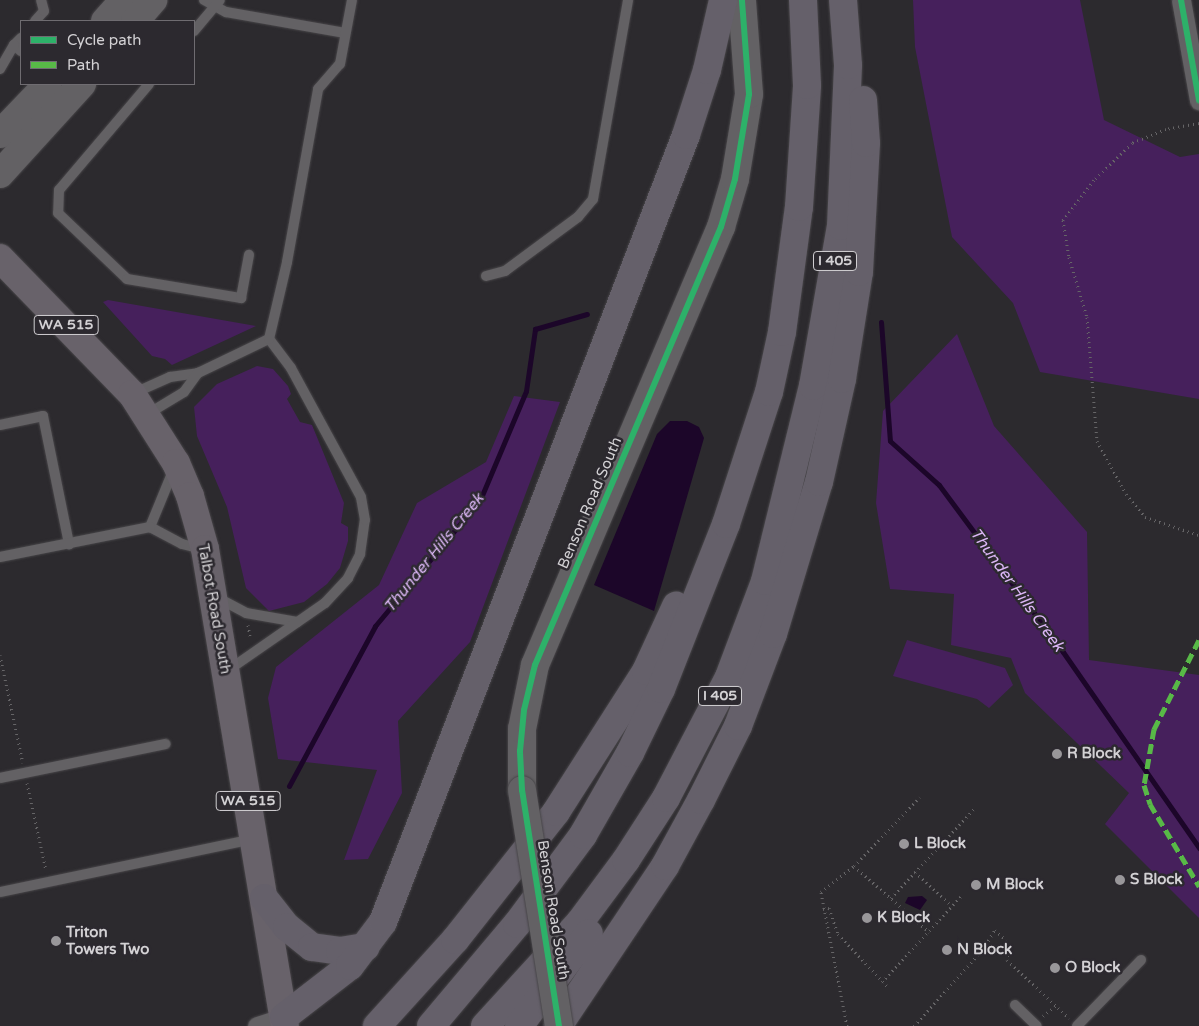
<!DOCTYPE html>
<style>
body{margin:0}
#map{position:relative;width:1199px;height:1026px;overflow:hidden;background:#2c2a2e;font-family:"Varela Round",sans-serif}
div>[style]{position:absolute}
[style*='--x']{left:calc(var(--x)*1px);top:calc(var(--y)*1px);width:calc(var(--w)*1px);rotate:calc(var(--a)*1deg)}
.green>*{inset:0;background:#46205c}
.water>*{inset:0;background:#1c0629}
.stream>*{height:5px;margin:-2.5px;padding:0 2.5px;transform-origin:2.5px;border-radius:2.5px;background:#1c0629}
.path>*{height:3px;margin-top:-1.5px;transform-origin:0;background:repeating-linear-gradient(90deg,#666567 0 1px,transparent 0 5px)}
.roads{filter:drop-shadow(0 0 1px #474548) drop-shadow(0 0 1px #474548)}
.lane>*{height:10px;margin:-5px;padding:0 5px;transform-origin:5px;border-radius:5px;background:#636164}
.street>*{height:19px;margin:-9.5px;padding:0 9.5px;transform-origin:9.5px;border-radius:9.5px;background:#636164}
.secondary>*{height:28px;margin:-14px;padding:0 14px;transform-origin:14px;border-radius:14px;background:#636164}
.primary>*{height:28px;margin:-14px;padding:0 14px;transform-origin:14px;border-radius:14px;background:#68626a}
.highway>*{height:28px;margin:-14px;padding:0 14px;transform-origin:14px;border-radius:14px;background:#65606a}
.bridges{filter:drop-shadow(0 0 1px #474548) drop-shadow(0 0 1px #474548)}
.secondary-bridge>*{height:28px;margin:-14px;padding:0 14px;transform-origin:14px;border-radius:14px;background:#636164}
.quiet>*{height:5px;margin-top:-2.5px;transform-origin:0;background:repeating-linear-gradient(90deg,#58b947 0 10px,transparent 0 15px)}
.cycleway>*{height:6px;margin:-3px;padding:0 3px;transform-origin:3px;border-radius:3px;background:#2db169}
.dots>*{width:14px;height:14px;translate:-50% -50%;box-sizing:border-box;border:2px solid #2c292f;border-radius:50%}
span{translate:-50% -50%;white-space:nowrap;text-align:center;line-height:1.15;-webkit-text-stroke:5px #2c292f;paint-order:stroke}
.shield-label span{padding:1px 4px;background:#2c292f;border:1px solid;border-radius:4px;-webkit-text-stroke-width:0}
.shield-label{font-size:14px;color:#d3d1d4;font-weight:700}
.street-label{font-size:15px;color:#d3d1d4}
.poi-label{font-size:15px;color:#d3d1d4;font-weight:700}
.left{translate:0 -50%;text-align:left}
.water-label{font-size:16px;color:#dbb6f5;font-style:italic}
.legend{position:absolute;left:20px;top:20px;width:175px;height:65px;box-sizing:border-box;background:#2c292f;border:1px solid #6f6c71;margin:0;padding:6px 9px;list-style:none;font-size:15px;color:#d3d1d4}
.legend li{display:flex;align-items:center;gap:10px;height:25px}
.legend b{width:25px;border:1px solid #6f6c71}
</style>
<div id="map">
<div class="green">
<div style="clip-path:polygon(913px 0,1080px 0,1104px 120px,1180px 157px,1199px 154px,1199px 399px,1040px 372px,1013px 303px,952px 237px,915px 47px)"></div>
<div style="clip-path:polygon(108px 300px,256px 326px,172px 365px,165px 359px,152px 356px,103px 302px)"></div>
<div style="clip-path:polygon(957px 334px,994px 426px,1087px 532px,1089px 660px,1199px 675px,1199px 918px,1105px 824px,1129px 793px,1025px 693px,1011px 658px,951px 645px,954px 594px,890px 589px,876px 503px,883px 411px)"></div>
<div style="clip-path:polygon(257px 366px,273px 369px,288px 386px,291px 394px,287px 399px,300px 422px,312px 425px,344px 503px,341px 523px,348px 527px,348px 541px,340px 568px,327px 584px,304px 602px,269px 611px,246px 588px,227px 507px,197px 436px,194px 407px,217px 384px)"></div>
<div style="clip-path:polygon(514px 396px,560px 402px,470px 642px,398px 721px,402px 793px,368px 859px,344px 860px,377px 770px,278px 759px,268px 698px,276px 667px,379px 585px,417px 503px,486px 462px)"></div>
<div style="clip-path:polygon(907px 640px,1005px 668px,1013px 685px,989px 708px,977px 699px,893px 676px)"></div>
</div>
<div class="water">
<div style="clip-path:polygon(670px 421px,687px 421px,699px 427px,704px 438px,654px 611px,594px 585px,657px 434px)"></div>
<div style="clip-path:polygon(922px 896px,927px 900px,920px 910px,905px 903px,908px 897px)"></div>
</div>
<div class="stream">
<div style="--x:881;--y:322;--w:119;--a:85.7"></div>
<div style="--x:890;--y:441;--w:66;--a:41.9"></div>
<div style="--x:939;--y:485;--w:208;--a:53.4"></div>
<div style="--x:1063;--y:652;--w:239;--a:55.2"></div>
<div style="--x:289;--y:786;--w:182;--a:-61.7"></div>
<div style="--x:375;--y:626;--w:164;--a:-50.2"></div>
<div style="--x:480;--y:500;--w:118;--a:-67.1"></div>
<div style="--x:526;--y:391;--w:63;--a:-81.7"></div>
<div style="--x:535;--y:329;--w:54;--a:-16.1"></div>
</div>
<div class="path">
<div style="--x:1199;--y:123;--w:34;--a:170"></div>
<div style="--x:1166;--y:129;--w:37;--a:158"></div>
<div style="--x:1132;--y:143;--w:53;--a:135.8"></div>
<div style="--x:1094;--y:180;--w:51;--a:127.8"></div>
<div style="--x:1063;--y:220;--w:37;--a:81"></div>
<div style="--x:1069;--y:257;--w:63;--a:73.3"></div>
<div style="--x:1087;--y:317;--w:124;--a:85.4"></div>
<div style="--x:1097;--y:441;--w:60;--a:61.3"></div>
<div style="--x:1126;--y:494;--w:30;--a:50"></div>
<div style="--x:1145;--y:517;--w:57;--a:18.4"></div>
<div style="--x:248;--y:625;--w:11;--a:80"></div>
<div style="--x:0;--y:655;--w:110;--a:78"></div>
<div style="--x:27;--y:783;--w:89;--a:77.7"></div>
<div style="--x:854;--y:866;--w:100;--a:41.3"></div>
<div style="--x:915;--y:872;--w:50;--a:42.6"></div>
<div style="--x:891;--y:898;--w:123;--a:-47"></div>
<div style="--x:823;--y:909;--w:6;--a:-9"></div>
<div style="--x:829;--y:908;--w:28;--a:71"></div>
<div style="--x:838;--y:934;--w:73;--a:46.7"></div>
<div style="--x:1008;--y:950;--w:10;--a:96"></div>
<div style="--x:1007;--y:960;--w:85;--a:43.1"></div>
<div style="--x:882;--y:982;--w:118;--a:-47.4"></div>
<div style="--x:1043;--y:1016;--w:16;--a:-38"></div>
<div style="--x:847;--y:1026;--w:136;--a:-101"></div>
<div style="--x:821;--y:892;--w:42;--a:-38.2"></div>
<div style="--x:854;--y:866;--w:95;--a:-46.3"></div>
<div style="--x:914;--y:1026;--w:103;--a:-48.1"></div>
<div style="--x:983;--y:949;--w:22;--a:-58"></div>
<div style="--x:995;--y:930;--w:15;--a:42"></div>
</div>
<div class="roads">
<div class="lane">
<div style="--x:204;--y:0;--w:25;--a:29"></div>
<div style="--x:226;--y:12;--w:121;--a:10"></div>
<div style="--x:35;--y:21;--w:13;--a:-48"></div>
<div style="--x:44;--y:11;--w:11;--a:-105"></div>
<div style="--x:194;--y:31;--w:40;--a:-50"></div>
<div style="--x:21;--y:38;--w:10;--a:135"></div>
<div style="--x:14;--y:45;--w:9;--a:41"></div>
<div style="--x:0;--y:69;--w:28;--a:-60"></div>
<div style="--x:149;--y:84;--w:139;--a:130.3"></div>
<div style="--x:59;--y:190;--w:23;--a:92"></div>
<div style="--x:58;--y:213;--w:95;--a:43.7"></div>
<div style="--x:127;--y:279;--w:116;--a:9.5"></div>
<div style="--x:241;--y:298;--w:44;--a:-79.5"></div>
<div style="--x:486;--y:276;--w:20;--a:-15"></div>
<div style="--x:505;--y:271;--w:91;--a:-36.5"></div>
<div style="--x:578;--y:217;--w:23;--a:-50"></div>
<div style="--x:593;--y:199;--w:202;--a:-80"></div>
<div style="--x:132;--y:394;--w:42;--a:-24.1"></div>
<div style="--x:170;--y:377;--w:28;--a:-8"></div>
<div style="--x:198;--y:373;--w:79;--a:-25.6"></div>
<div style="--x:146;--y:415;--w:44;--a:-31.2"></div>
<div style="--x:184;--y:392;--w:24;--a:-54"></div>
<div style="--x:0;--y:425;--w:44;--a:-11.8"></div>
<div style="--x:43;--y:416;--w:131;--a:78.5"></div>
<div style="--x:173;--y:471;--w:61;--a:112.3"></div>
<div style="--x:150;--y:527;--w:36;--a:28"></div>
<div style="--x:182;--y:544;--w:21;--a:14"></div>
<div style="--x:0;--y:557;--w:153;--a:-11.3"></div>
<div style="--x:218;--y:598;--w:32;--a:28"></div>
<div style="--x:246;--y:613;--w:52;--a:10"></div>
<div style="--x:227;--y:671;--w:119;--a:-34.8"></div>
<div style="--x:325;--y:603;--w:34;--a:-47"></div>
<div style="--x:348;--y:578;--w:27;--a:-63"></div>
<div style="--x:360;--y:554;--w:34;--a:-82"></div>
<div style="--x:365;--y:520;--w:23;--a:-100"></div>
<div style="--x:361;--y:497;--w:147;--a:-118.5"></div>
<div style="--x:291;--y:368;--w:36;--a:-127"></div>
<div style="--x:269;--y:339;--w:79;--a:-76.8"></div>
<div style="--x:287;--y:262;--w:176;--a:-79.8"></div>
<div style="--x:318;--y:89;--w:33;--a:-49"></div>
<div style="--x:340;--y:64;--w:65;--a:-79.4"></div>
<div style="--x:0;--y:778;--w:169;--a:-11.6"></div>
<div style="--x:0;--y:892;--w:258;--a:-11.8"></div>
<div style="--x:1015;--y:1005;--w:30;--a:44"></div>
<div style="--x:1077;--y:1026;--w:92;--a:-45.9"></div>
</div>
<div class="street">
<div style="--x:1181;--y:0;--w:102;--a:79.8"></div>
<div style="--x:257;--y:1026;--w:28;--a:-18"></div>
</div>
<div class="secondary">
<div style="--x:105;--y:21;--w:28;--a:-48"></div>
<div style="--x:135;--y:21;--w:28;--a:-49"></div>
<div style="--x:0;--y:134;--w:69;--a:-46.2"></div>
<div style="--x:0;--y:174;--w:122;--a:-47.7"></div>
<div style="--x:522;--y:790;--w:61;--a:-90"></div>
<div style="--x:522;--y:729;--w:65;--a:-78.5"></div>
<div style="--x:535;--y:665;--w:476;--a:-67"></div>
<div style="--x:721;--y:227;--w:50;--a:-73.7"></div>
<div style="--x:735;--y:179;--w:86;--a:-80.6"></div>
<div style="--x:749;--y:94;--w:94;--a:-94.3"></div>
</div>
<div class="primary">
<div style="--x:0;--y:258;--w:190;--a:45.9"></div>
<div style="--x:132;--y:394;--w:82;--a:57.5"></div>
<div style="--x:176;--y:463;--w:36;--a:67"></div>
<div style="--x:190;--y:496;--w:55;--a:74.2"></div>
<div style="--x:205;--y:549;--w:484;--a:80.5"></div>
</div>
<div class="highway">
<div style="--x:264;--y:898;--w:37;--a:52"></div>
<div style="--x:287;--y:927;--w:32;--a:39"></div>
<div style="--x:312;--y:947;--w:28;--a:8"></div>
<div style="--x:340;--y:951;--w:26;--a:-9"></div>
<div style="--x:284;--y:1017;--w:83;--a:-37.7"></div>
<div style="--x:350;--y:966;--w:55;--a:-53.1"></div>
<div style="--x:383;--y:922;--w:843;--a:-68.94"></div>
<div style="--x:686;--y:135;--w:68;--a:-72.1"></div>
<div style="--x:707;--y:70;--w:72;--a:-77.1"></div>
<div style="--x:377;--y:1026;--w:116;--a:-47.8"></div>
<div style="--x:455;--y:940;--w:163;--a:-51.7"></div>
<div style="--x:556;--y:812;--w:167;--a:-57.4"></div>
<div style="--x:646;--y:671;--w:72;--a:-65.2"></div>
<div style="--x:431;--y:1026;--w:133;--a:-49.9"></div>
<div style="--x:517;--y:924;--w:111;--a:-53.4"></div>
<div style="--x:583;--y:835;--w:95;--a:-60.2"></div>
<div style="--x:630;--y:753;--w:71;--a:-64.2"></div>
<div style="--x:661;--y:689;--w:177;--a:-68.5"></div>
<div style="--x:726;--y:524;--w:139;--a:-72"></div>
<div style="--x:769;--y:392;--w:61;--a:-77.8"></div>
<div style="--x:782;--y:332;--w:126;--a:-82.3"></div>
<div style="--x:799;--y:207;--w:122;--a:-86.2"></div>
<div style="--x:807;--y:85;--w:85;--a:-92.7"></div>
<div style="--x:485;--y:1026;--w:141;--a:-47.6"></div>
<div style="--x:580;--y:922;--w:77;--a:-53.4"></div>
<div style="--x:626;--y:860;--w:74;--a:-57.2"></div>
<div style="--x:666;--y:798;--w:136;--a:-62.5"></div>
<div style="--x:729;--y:677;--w:103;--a:-69.4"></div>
<div style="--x:765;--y:581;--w:201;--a:-76.2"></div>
<div style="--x:813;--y:386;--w:162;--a:-80.1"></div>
<div style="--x:841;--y:226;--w:161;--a:-87.5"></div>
<div style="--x:848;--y:65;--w:65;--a:-94.4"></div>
<div style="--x:519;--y:1026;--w:116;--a:-53"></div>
<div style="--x:558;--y:1026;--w:192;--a:-56.2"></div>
<div style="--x:665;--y:866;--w:75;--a:-61.4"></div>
<div style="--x:701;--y:800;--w:83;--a:-63.4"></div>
<div style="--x:738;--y:726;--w:98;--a:-69.2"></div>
<div style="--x:773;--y:634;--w:159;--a:-73.2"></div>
<div style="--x:819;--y:482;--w:106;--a:-77.4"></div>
<div style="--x:842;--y:379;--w:108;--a:-81"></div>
<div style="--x:859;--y:272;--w:129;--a:-86.9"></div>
<div style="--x:866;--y:143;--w:43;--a:-94"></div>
</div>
</div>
<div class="bridges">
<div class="secondary-bridge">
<div style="--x:522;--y:790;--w:239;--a:81.1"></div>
</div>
</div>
<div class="quiet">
<div style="--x:1199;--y:640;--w:100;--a:116.8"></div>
<div style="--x:1154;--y:729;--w:57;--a:100.1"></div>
<div style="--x:1144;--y:785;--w:20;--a:72"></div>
<div style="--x:1150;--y:804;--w:96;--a:59.1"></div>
</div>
<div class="cycleway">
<div style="--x:1181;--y:0;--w:102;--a:79.8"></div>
<div style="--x:559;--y:1026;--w:239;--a:-98.9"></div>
<div style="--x:522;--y:790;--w:39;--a:-93"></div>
<div style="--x:520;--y:751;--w:41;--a:-84.4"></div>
<div style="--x:524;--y:710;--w:46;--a:-76.3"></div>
<div style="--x:535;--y:665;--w:476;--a:-67"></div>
<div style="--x:721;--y:227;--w:50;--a:-73.7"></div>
<div style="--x:735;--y:179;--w:86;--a:-80.6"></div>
<div style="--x:749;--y:94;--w:94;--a:-94.3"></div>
</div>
<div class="dots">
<div style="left:1057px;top:754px;background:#99979a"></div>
<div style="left:904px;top:844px;background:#99979a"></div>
<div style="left:1120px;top:880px;background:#99979a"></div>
<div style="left:976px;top:885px;background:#99979a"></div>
<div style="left:867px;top:918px;background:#99979a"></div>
<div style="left:56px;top:941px;background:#99979a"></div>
<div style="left:947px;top:950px;background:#99979a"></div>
<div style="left:1055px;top:968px;background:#99979a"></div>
</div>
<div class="shield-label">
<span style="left:835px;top:261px">I 405</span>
<span style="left:66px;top:325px">WA 515</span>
<span style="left:720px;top:696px">I 405</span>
<span style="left:248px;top:801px">WA 515</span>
</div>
<div class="street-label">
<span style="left:590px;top:503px;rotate:-67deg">Benson Road South</span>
<span style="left:214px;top:609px;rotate:80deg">Talbot Road South</span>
<span style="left:553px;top:910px;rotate:81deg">Benson Road South</span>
</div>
<div class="poi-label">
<span class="left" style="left:1067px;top:754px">R Block</span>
<span class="left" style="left:914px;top:844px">L Block</span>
<span class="left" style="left:1130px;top:880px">S Block</span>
<span class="left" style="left:986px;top:885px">M Block</span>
<span class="left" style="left:877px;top:918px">K Block</span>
<span class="left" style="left:66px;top:941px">Triton<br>Towers Two</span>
<span class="left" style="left:957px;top:950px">N Block</span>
<span class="left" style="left:1065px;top:968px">O Block</span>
</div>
<div class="water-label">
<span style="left:434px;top:553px;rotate:-51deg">Thunder Hills Creek</span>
<span style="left:1017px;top:590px;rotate:54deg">Thunder Hills Creek</span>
</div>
<ul class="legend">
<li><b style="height:6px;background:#2db169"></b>Cycle path</li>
<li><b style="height:6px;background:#58b947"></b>Path</li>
</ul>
</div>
